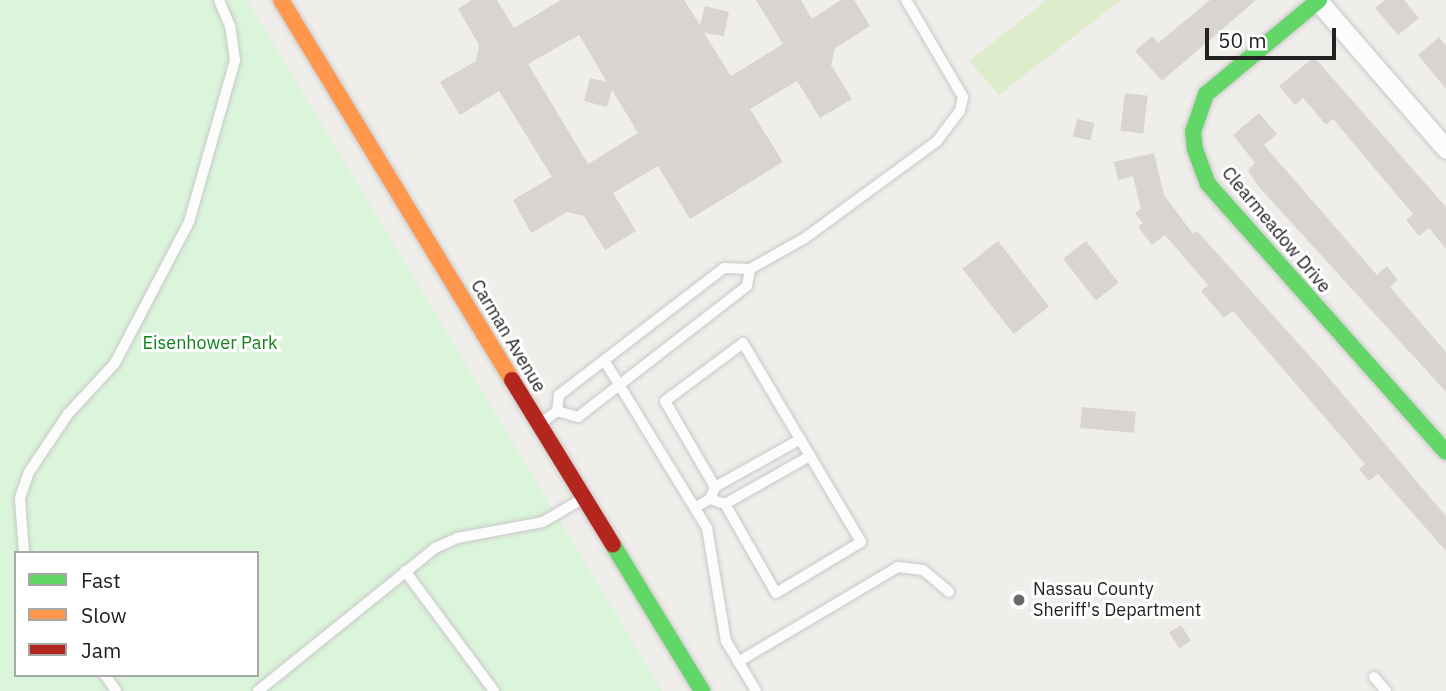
<!DOCTYPE html>
<style>
body{margin:0}
#map{position:relative;width:1446px;height:691px;overflow:hidden;background:#f0eeeb;font-family:"IBM Plex Sans",sans-serif}
div>[style]{position:absolute}
[style*='--x']{left:calc(var(--x)*1px);top:calc(var(--y)*1px);width:calc(var(--w)*1px);rotate:calc(var(--a)*1deg)}
.grass>*{inset:0;background:#ddeccb}
.park>*{inset:0;background:#daf5da}
.building>*{inset:0;background:#d7d4d2;transform-origin:0 0}
.roads{filter:drop-shadow(0 0 2px #c9c8c7) drop-shadow(0 0 2px #c9c8c7)}
.lane>*{height:10px;margin:-5px;padding:0 5px;transform-origin:5px;border-radius:5px;background:#fdfcfc}
.street>*{height:19px;margin:-9.5px;padding:0 9.5px;transform-origin:9.5px;border-radius:9.5px;background:#fdfcfc}
.fast>*{height:16px;margin:-8px;padding:0 8px;transform-origin:8px;border-radius:8px;background:#63d668}
.slow>*{height:16px;margin:-8px;padding:0 8px;transform-origin:8px;border-radius:8px;background:#ff974d}
.jam>*{height:16px;margin:-8px;padding:0 8px;transform-origin:8px;border-radius:8px;background:#b3261e}
.dots>*{width:19px;height:19px;translate:-50% -50%;box-sizing:border-box;border:4px solid #fff;border-radius:50%}
span{translate:-50% -50%;white-space:nowrap;text-align:center;line-height:1.15;-webkit-text-stroke:6px #fff;paint-order:stroke}
.street-label{font-size:18px;color:#222}
.park-label{font-size:18px;color:#0c8416}
.poi-label{font-size:18px;color:#222}
.left{translate:0 -50%;text-align:left}
.legend{position:absolute;left:14px;top:551px;width:245px;height:126px;box-sizing:border-box;background:#fff;border:2px solid #a7a7a7;margin:0;padding:9px 12px;list-style:none;font-size:21px;color:#222}
.legend li{display:flex;align-items:center;gap:14px;height:35px}
.legend b{width:35px;border:2px solid #a7a7a7}
.scale{position:absolute;left:1205px;top:28px;width:131px;height:32px;box-sizing:border-box;border:4px solid #222;border-top:0;padding-left:9px;font-size:21px;line-height:24px;white-space:nowrap;color:#222;-webkit-text-stroke:5px #fff;paint-order:stroke}
</style>
<div id="map">
<div class="grass">
<div style="clip-path:polygon(1047px 0,1121px 0,999px 95px,969px 61px)"></div>
</div>
<div class="park">
<div style="clip-path:polygon(evenodd,0 0,247px 0,662px 691px,0 691px,0 0,16px 553px,257px 553px,257px 675px,16px 675px,16px 553px)"></div>
</div>
<div class="building">
<div style="clip-path:polygon(evenodd,472px 0,497px 0,514px 28px,561px 0,684px 0,700px 25px,705px 6px,729px 12px,724px 36px,704px 33px,731px 76px,783px 44px,756px 0,801px 0,812px 19px,841px 0,854px 0,870px 26px,835px 48px,831px 65px,852px 99px,820px 118px,797px 81px,750px 109px,783px 162px,690px 219px,658px 166px,613px 193px,636px 231px,605px 250px,584px 216px,567px 212px,531px 233px,513px 200px,552px 177px,528px 138px,499px 91px,460px 115px,440px 82px,476px 61px,479px 45px,458px 9px,472px 0,579px 35px,607px 82px,590px 78px,584px 101px,607px 107px,612px 90px,638px 133px,588px 164px,528px 64px,579px 35px)"></div>
<div style="clip-path:polygon(1210px 0,1256px 0,1162px 81px,1135px 51px,1152px 36px,1158px 43px)"></div>
<div style="clip-path:polygon(1385px 0,1404px 0,1419px 18px,1398px 35px,1375px 8px)"></div>
<div style="clip-path:polygon(1439px 37px,1446px 46px,1446px 89px,1418px 55px)"></div>
<div style="clip-path:polygon(1314px 57px,1446px 207px,1446px 249px,1429px 228px,1419px 236px,1406px 220px,1413px 214px,1333px 119px,1326px 125px,1303px 98px,1295px 105px,1279px 86px)"></div>
<div style="left:1125px;top:93px;width:23px;height:38px;rotate:7deg"></div>
<div style="clip-path:polygon(1259px 113px,1277px 134px,1264px 145px,1377px 275px,1387px 266px,1398px 280px,1390px 287px,1446px 352px,1446px 392px,1258px 186px,1248px 170px,1255px 163px,1233px 135px)"></div>
<div style="left:1077px;top:119px;width:18px;height:18px;rotate:13deg"></div>
<div style="clip-path:polygon(1154px 153px,1164px 195px,1193px 234px,1197px 231px,1325px 373px,1446px 516px,1446px 551px,1378px 474px,1369px 481px,1359px 469px,1365px 464px,1233px 311px,1224px 318px,1201px 291px,1208px 285px,1165px 235px,1152px 245px,1138px 227px,1143px 223px,1135px 213px,1141px 209px,1133px 176px,1118px 180px,1114px 162px)"></div>
<div style="left:998px;top:241px;width:83px;height:45px;rotate:52deg"></div>
<div style="left:1086px;top:241px;width:53px;height:29px;rotate:52deg"></div>
<div style="left:1082px;top:407px;width:54px;height:21px;rotate:5deg"></div>
<div style="left:1181px;top:625px;width:19px;height:14px;rotate:58deg"></div>
</div>
<div class="roads">
<div class="lane">
<div style="--x:604;--y:360;--w:197;--a:58.5"></div>
<div style="--x:707;--y:528;--w:115;--a:80.5"></div>
<div style="--x:726;--y:641;--w:58;--a:59"></div>
<div style="--x:557;--y:411;--w:22;--a:16"></div>
<div style="--x:578;--y:417;--w:214;--a:-37.8"></div>
<div style="--x:747;--y:286;--w:17;--a:-80"></div>
<div style="--x:540;--y:424;--w:21;--a:-37"></div>
<div style="--x:557;--y:411;--w:16;--a:-83"></div>
<div style="--x:559;--y:395;--w:208;--a:-37.6"></div>
<div style="--x:724;--y:268;--w:26;--a:2"></div>
<div style="--x:750;--y:269;--w:63;--a:-29.4"></div>
<div style="--x:805;--y:238;--w:164;--a:-36.3"></div>
<div style="--x:937;--y:141;--w:38;--a:-53"></div>
<div style="--x:960;--y:111;--w:14;--a:-78"></div>
<div style="--x:963;--y:97;--w:113;--a:-120.4"></div>
<div style="--x:715;--y:487;--w:99;--a:-120.2"></div>
<div style="--x:665;--y:401;--w:97;--a:-36.6"></div>
<div style="--x:743;--y:343;--w:231;--a:59.3"></div>
<div style="--x:861;--y:542;--w:99;--a:149"></div>
<div style="--x:776;--y:593;--w:103;--a:-119.8"></div>
<div style="--x:710;--y:499;--w:16;--a:18"></div>
<div style="--x:725;--y:504;--w:98;--a:-29.5"></div>
<div style="--x:696;--y:507;--w:16;--a:-30"></div>
<div style="--x:710;--y:499;--w:13;--a:-67"></div>
<div style="--x:715;--y:487;--w:98;--a:-29.2"></div>
<div style="--x:24;--y:553;--w:55;--a:-94.2"></div>
<div style="--x:20;--y:498;--w:28;--a:-71"></div>
<div style="--x:29;--y:472;--w:70;--a:-56.1"></div>
<div style="--x:68;--y:414;--w:69;--a:-47.3"></div>
<div style="--x:115;--y:363;--w:159;--a:-62.3"></div>
<div style="--x:189;--y:222;--w:168;--a:-74.1"></div>
<div style="--x:235;--y:60;--w:34;--a:-98"></div>
<div style="--x:230;--y:26;--w:28;--a:-113"></div>
<div style="--x:405;--y:571;--w:149;--a:53.4"></div>
<div style="--x:738;--y:662;--w:186;--a:-30.7"></div>
<div style="--x:898;--y:567;--w:25;--a:7"></div>
<div style="--x:923;--y:570;--w:34;--a:40"></div>
<div style="--x:105;--y:675;--w:19;--a:55"></div>
<div style="--x:1374;--y:677;--w:18;--a:49"></div>
<div style="--x:258;--y:691;--w:228;--a:-38.9"></div>
<div style="--x:435;--y:548;--w:24;--a:-24"></div>
<div style="--x:457;--y:538;--w:87;--a:-10.5"></div>
<div style="--x:543;--y:522;--w:45;--a:-30.5"></div>
</div>
<div class="street">
<div style="--x:1318;--y:1;--w:196;--a:49.1"></div>
</div>
<div class="fast">
<div style="--x:1319;--y:0;--w:147;--a:140.2"></div>
<div style="--x:1206;--y:94;--w:39;--a:109"></div>
<div style="--x:1193;--y:131;--w:18;--a:84"></div>
<div style="--x:1195;--y:149;--w:37;--a:70"></div>
<div style="--x:1208;--y:184;--w:358;--a:48.4"></div>
<div style="--x:613;--y:545;--w:171;--a:58.6"></div>
</div>
<div class="slow">
<div style="--x:281;--y:0;--w:445;--a:58.7"></div>
</div>
<div class="jam">
<div style="--x:512;--y:380;--w:193;--a:58.5"></div>
</div>
</div>
<div class="dots">
<div style="left:1019px;top:600px;background:#6a6968"></div>
</div>
<div class="street-label">
<span style="left:1276px;top:230px;rotate:50deg">Clearmeadow Drive</span>
<span style="left:508px;top:336px;rotate:59deg">Carman Avenue</span>
</div>
<div class="park-label">
<span style="left:210px;top:343px">Eisenhower Park</span>
</div>
<div class="poi-label">
<span class="left" style="left:1033px;top:600px">Nassau County<br>Sheriff's Department</span>
</div>
<ul class="legend">
<li><b style="height:9px;background:#63d668"></b>Fast</li>
<li><b style="height:9px;background:#ff974d"></b>Slow</li>
<li><b style="height:9px;background:#b3261e"></b>Jam</li>
</ul>
<div class="scale">50 m</div>
</div>
